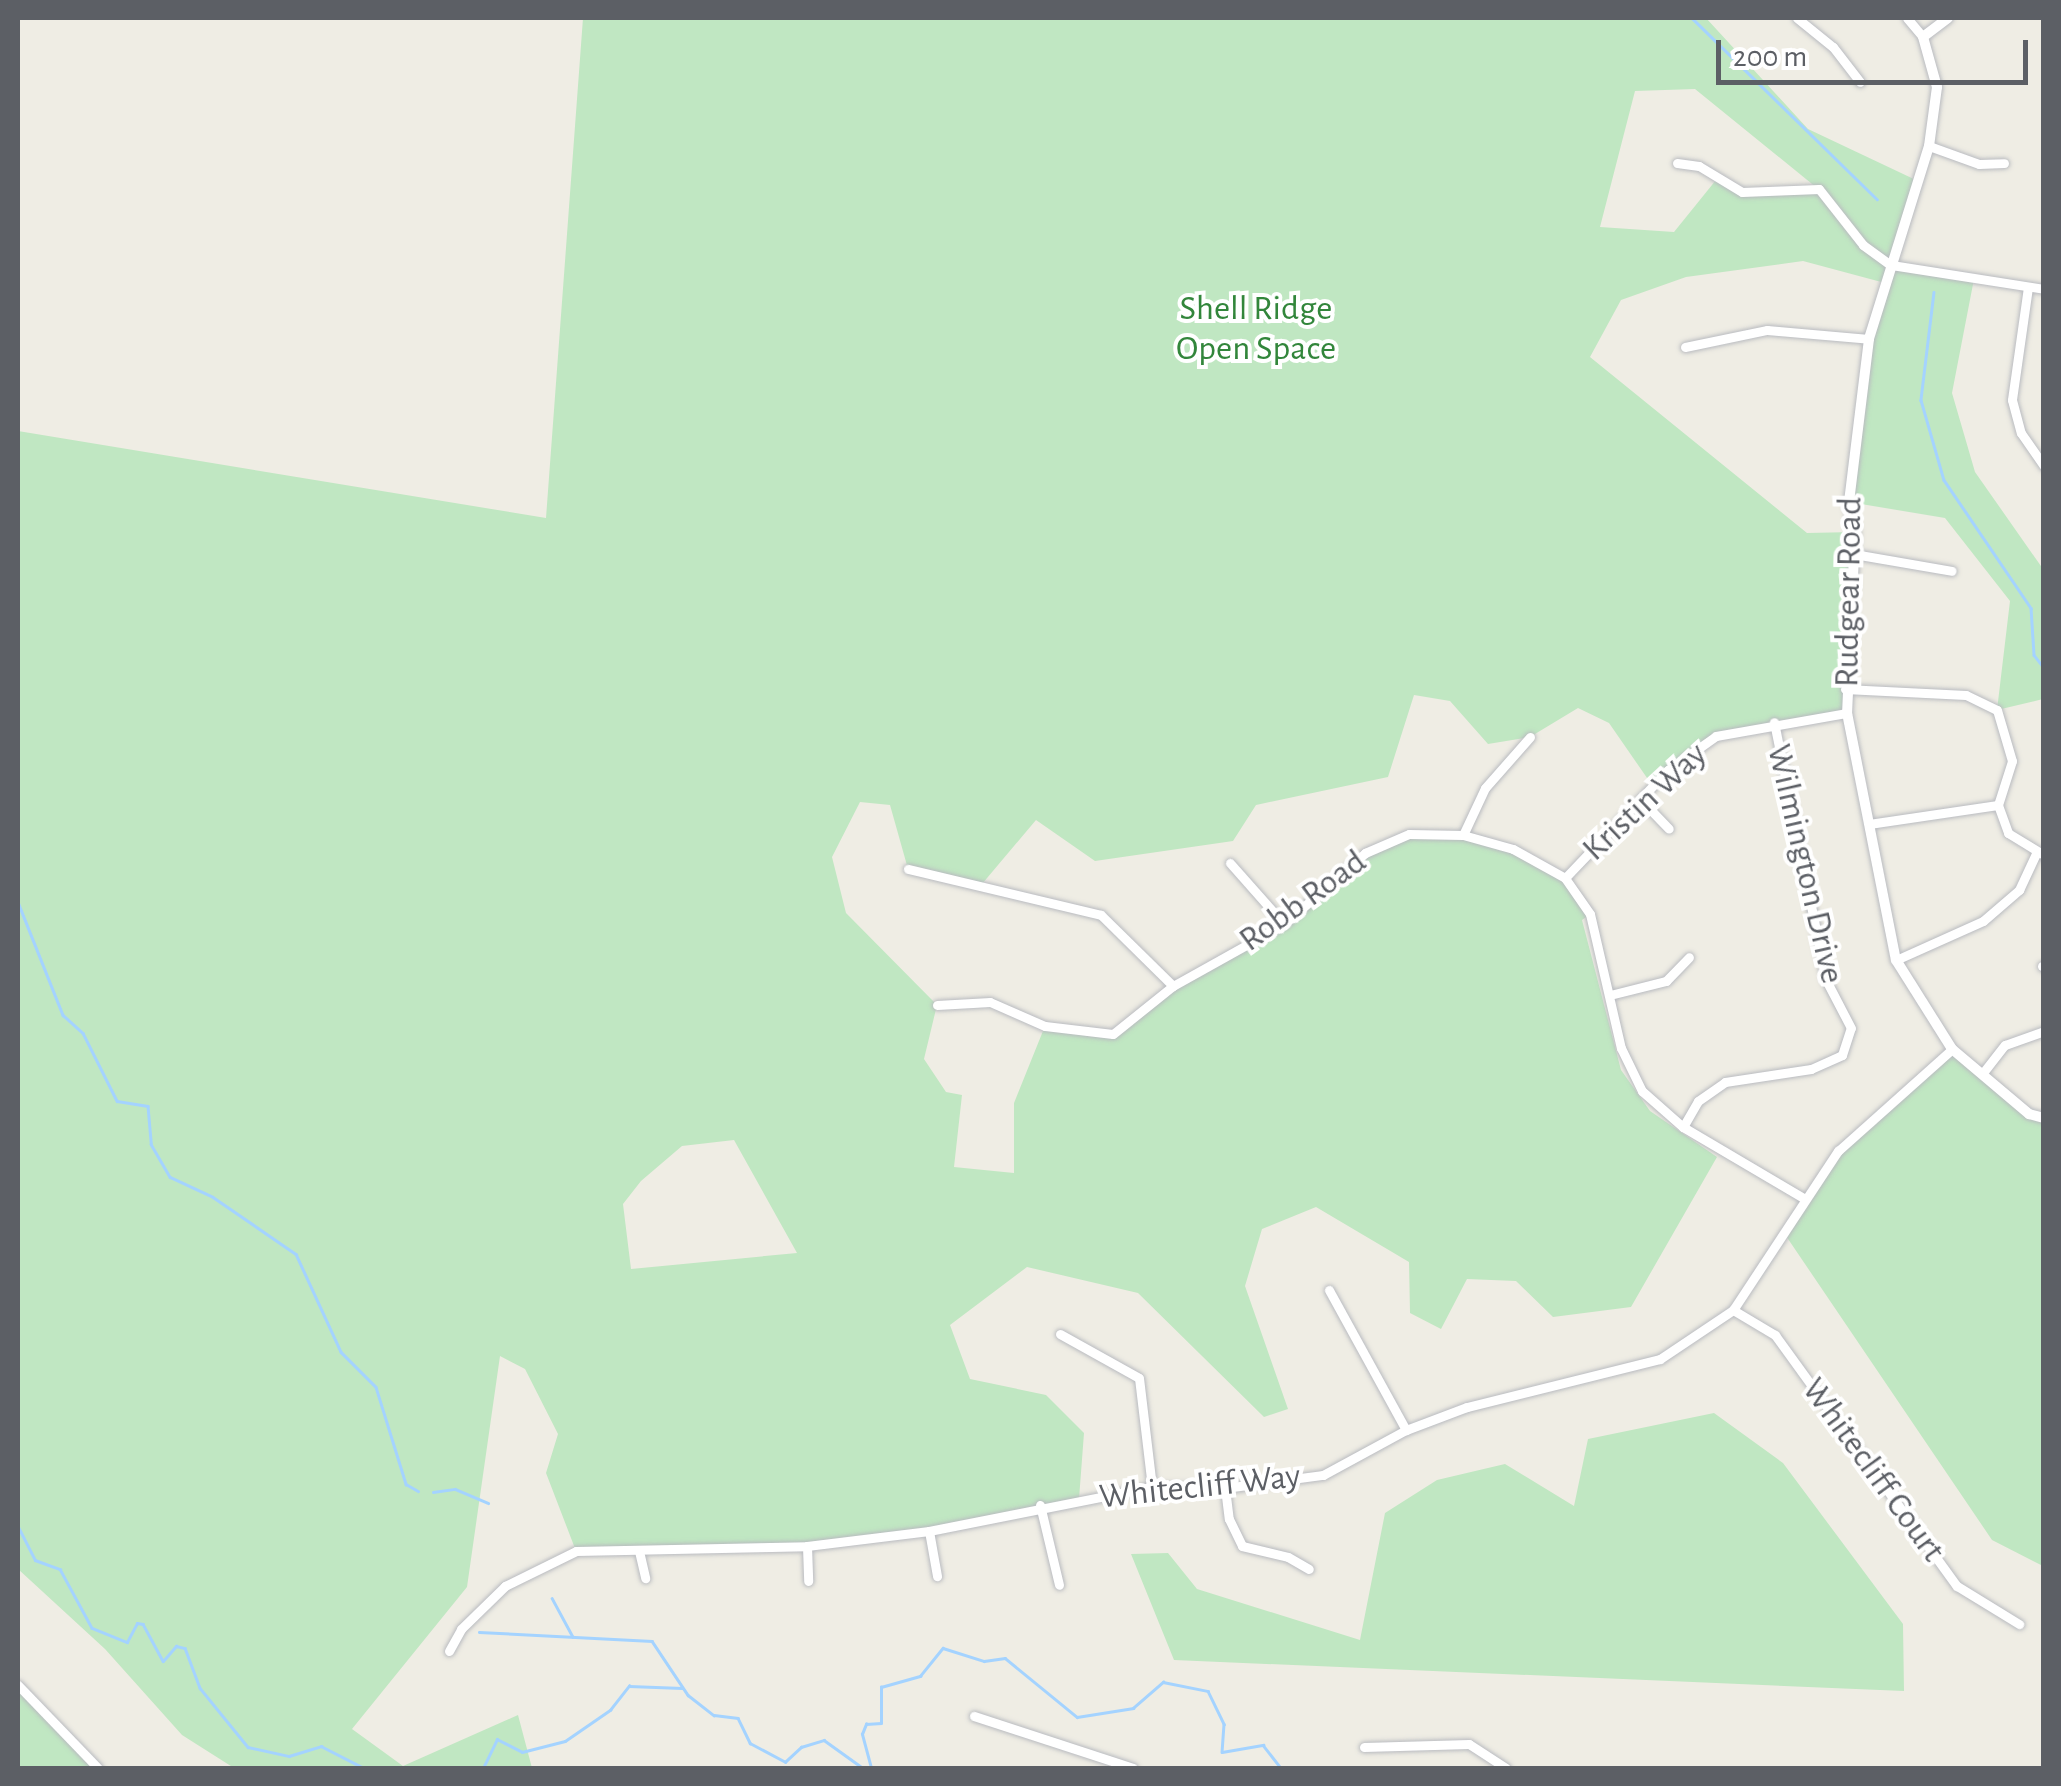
<!DOCTYPE html>
<style>
body{margin:0}
#map{position:relative;width:2061px;height:1786px;overflow:hidden;background:#efede4;font-family:"Alegreya Sans",sans-serif}
div>[style]{position:absolute}
[style*='--x']{left:calc(var(--x)*1px);top:calc(var(--y)*1px);width:calc(var(--w)*1px);rotate:calc(var(--a)*1deg)}
.green>*{inset:0;background:#c0e7c2}
.stream>*{height:2.5px;margin:-1.25px;padding:0 1.25px;transform-origin:1.25px;border-radius:1.25px;background:#a4d3ff}
.roads{filter:drop-shadow(0 0 2px #b9bbc0) drop-shadow(0 0 2px #b9bbc0)}
.minor>*{height:9px;margin:-4.5px;padding:0 4.5px;transform-origin:4.5px;border-radius:4.5px;background:#fff}
.tertiary>*{height:10px;margin:-5px;padding:0 5px;transform-origin:5px;border-radius:5px;background:#fff}
span{translate:-50% -50%;white-space:nowrap;text-align:center;line-height:1.15;-webkit-text-stroke:8px #fff;paint-order:stroke}
.park-label{font-size:35px;color:#32863b}
.street-label{font-size:35px;color:#5c5f65}
.frame{position:absolute;inset:0;border:20px solid #5c5f65;pointer-events:none}
.scale{position:absolute;left:1716px;top:40px;width:312px;height:45px;box-sizing:border-box;border:5px solid #5c5f65;border-top:0;padding-left:12px;font-size:30px;line-height:35px;white-space:nowrap;color:#5c5f65;-webkit-text-stroke:8px #fff;paint-order:stroke}
</style>
<div id="map">
<div class="green">
<div style="clip-path:polygon(evenodd,583px 18px,1706px 18px,1808px 129px,1918px 181px,1891px 265px,1974px 279px,1952px 393px,1975px 472px,2043px 569px,2043px 699px,1997px 710px,2010px 601px,1945px 518px,1849px 502px,1869px 339px,1885px 283px,1803px 261px,1686px 277px,1621px 300px,1590px 357px,1807px 533px,1855px 532px,1847px 713px,1716px 736px,1654px 788px,1609px 723px,1578px 708px,1530px 737px,1488px 744px,1450px 701px,1414px 695px,1388px 777px,1256px 805px,1233px 841px,1095px 861px,1036px 820px,982px 884px,908px 869px,890px 805px,860px 802px,832px 857px,846px 913px,937px 1005px,924px 1059px,946px 1092px,962px 1095px,954px 1167px,1014px 1173px,1014px 1103px,1045px 1026px,1114px 1034px,1173px 986px,1284px 924px,1365px 853px,1409px 834px,1463px 835px,1513px 849px,1565px 878px,1590px 914px,1582px 920px,1621px 1070px,1650px 1111px,1717px 1157px,1631px 1307px,1553px 1317px,1516px 1281px,1467px 1279px,1441px 1329px,1410px 1313px,1409px 1262px,1316px 1207px,1262px 1229px,1245px 1286px,1288px 1409px,1264px 1417px,1138px 1293px,1027px 1267px,950px 1325px,970px 1379px,1046px 1395px,1084px 1433px,1079px 1499px,928px 1531px,807px 1546px,576px 1551px,546px 1473px,558px 1434px,525px 1369px,500px 1356px,467px 1587px,352px 1729px,403px 1766px,518px 1715px,532px 1768px,234px 1768px,182px 1735px,105px 1649px,18px 1569px,18px 431px,546px 518px,583px 18px,1695px 89px,1817px 188px,1742px 192px,1716px 180px,1674px 232px,1600px 227px,1635px 91px,1695px 89px,583px 18px,734px 1140px,797px 1253px,631px 1269px,623px 1204px,641px 1181px,682px 1146px,734px 1140px)"></div>
<div style="clip-path:polygon(1952px 1049px,2029px 1114px,2043px 1118px,2043px 1566px,1992px 1540px,1784px 1233px,1838px 1151px)"></div>
<div style="clip-path:polygon(1714px 1413px,1783px 1463px,1903px 1624px,1904px 1691px,1174px 1660px,1131px 1554px,1168px 1553px,1197px 1589px,1360px 1640px,1385px 1513px,1437px 1480px,1505px 1464px,1574px 1506px,1588px 1439px)"></div>
<div style="clip-path:polygon(18px 1685px,98px 1768px,18px 1768px)"></div>
</div>
<div class="stream">
<div style="--x:1692;--y:18;--w:259;--a:44.4"></div>
<div style="--x:1934;--y:292;--w:109;--a:96.9"></div>
<div style="--x:1921;--y:400;--w:83;--a:74"></div>
<div style="--x:1944;--y:480;--w:155;--a:55.8"></div>
<div style="--x:2031;--y:608;--w:47;--a:86.3"></div>
<div style="--x:2034;--y:655;--w:16;--a:52"></div>
<div style="--x:18;--y:902;--w:122;--a:68.3"></div>
<div style="--x:63;--y:1015;--w:27;--a:42"></div>
<div style="--x:83;--y:1033;--w:76;--a:63.4"></div>
<div style="--x:117;--y:1101;--w:31;--a:9"></div>
<div style="--x:148;--y:1106;--w:38;--a:85"></div>
<div style="--x:151;--y:1144;--w:38;--a:60"></div>
<div style="--x:170;--y:1177;--w:47;--a:24.9"></div>
<div style="--x:213;--y:1197;--w:101;--a:34.5"></div>
<div style="--x:296;--y:1254;--w:108;--a:65.3"></div>
<div style="--x:341;--y:1352;--w:49;--a:45"></div>
<div style="--x:376;--y:1387;--w:102;--a:72.8"></div>
<div style="--x:406;--y:1484;--w:14;--a:30"></div>
<div style="--x:433;--y:1492;--w:22;--a:-8"></div>
<div style="--x:455;--y:1489;--w:36;--a:23"></div>
<div style="--x:18;--y:1526;--w:38;--a:63"></div>
<div style="--x:35;--y:1560;--w:27;--a:20"></div>
<div style="--x:60;--y:1569;--w:67;--a:61.5"></div>
<div style="--x:92;--y:1628;--w:38;--a:22"></div>
<div style="--x:127;--y:1642;--w:21;--a:-62"></div>
<div style="--x:137;--y:1623;--w:6;--a:9"></div>
<div style="--x:143;--y:1624;--w:42;--a:61.6"></div>
<div style="--x:163;--y:1661;--w:20;--a:-49"></div>
<div style="--x:176;--y:1646;--w:9;--a:13"></div>
<div style="--x:185;--y:1648;--w:43;--a:69.4"></div>
<div style="--x:200;--y:1688;--w:76;--a:50.9"></div>
<div style="--x:248;--y:1747;--w:42;--a:12.4"></div>
<div style="--x:289;--y:1756;--w:34;--a:-17"></div>
<div style="--x:321;--y:1746;--w:48;--a:27.1"></div>
<div style="--x:552;--y:1598;--w:44;--a:61.7"></div>
<div style="--x:479;--y:1632;--w:173;--a:3"></div>
<div style="--x:652;--y:1641;--w:65;--a:56.3"></div>
<div style="--x:688;--y:1695;--w:33;--a:38"></div>
<div style="--x:714;--y:1715;--w:24;--a:7"></div>
<div style="--x:738;--y:1718;--w:28;--a:64"></div>
<div style="--x:750;--y:1743;--w:40;--a:28"></div>
<div style="--x:785;--y:1762;--w:22;--a:-43"></div>
<div style="--x:801;--y:1747;--w:24;--a:-17"></div>
<div style="--x:824;--y:1740;--w:48;--a:35.7"></div>
<div style="--x:483;--y:1768;--w:32;--a:-64"></div>
<div style="--x:497;--y:1739;--w:28;--a:27"></div>
<div style="--x:522;--y:1752;--w:44;--a:-14.3"></div>
<div style="--x:565;--y:1741;--w:55;--a:-34.6"></div>
<div style="--x:610;--y:1710;--w:31;--a:-52"></div>
<div style="--x:629;--y:1686;--w:53;--a:2.2"></div>
<div style="--x:871;--y:1768;--w:35;--a:-105"></div>
<div style="--x:862;--y:1734;--w:11;--a:-68"></div>
<div style="--x:866;--y:1724;--w:15;--a:-4"></div>
<div style="--x:881;--y:1723;--w:36;--a:-90"></div>
<div style="--x:881;--y:1687;--w:41;--a:-15.8"></div>
<div style="--x:920;--y:1676;--w:36;--a:-51"></div>
<div style="--x:943;--y:1648;--w:43;--a:17.6"></div>
<div style="--x:984;--y:1661;--w:21;--a:-8"></div>
<div style="--x:1005;--y:1658;--w:93;--a:39.3"></div>
<div style="--x:1077;--y:1717;--w:57;--a:-9.1"></div>
<div style="--x:1133;--y:1708;--w:40;--a:-41"></div>
<div style="--x:1163;--y:1682;--w:46;--a:11.3"></div>
<div style="--x:1208;--y:1691;--w:37;--a:64"></div>
<div style="--x:1224;--y:1724;--w:28;--a:94"></div>
<div style="--x:1222;--y:1752;--w:42;--a:-9.7"></div>
<div style="--x:1263;--y:1745;--w:29;--a:52"></div>
</div>
<div class="roads">
<div class="minor">
<div style="--x:1797;--y:18;--w:46;--a:38.9"></div>
<div style="--x:1833;--y:47;--w:44;--a:52.4"></div>
<div style="--x:1907;--y:18;--w:25;--a:50"></div>
<div style="--x:1929;--y:146;--w:53;--a:19.8"></div>
<div style="--x:1979;--y:164;--w:25;--a:-2"></div>
<div style="--x:1677;--y:163;--w:22;--a:8"></div>
<div style="--x:1699;--y:166;--w:50;--a:31.2"></div>
<div style="--x:1742;--y:192;--w:77;--a:-2.2"></div>
<div style="--x:1819;--y:189;--w:71;--a:51.8"></div>
<div style="--x:1863;--y:245;--w:34;--a:36"></div>
<div style="--x:1891;--y:265;--w:155;--a:8.9"></div>
<div style="--x:2028;--y:287;--w:114;--a:98.1"></div>
<div style="--x:2012;--y:400;--w:34;--a:75"></div>
<div style="--x:2021;--y:433;--w:40;--a:55.1"></div>
<div style="--x:1685;--y:347;--w:84;--a:-11.7"></div>
<div style="--x:1767;--y:330;--w:102;--a:5"></div>
<div style="--x:1854;--y:554;--w:99;--a:9.8"></div>
<div style="--x:1845;--y:689;--w:121;--a:2.8"></div>
<div style="--x:1966;--y:695;--w:34;--a:26"></div>
<div style="--x:1997;--y:710;--w:53;--a:73.6"></div>
<div style="--x:2012;--y:761;--w:46;--a:107.7"></div>
<div style="--x:1998;--y:805;--w:30;--a:70"></div>
<div style="--x:2008;--y:833;--w:42;--a:31.4"></div>
<div style="--x:1643;--y:802;--w:37;--a:46"></div>
<div style="--x:1869;--y:824;--w:130;--a:-8.4"></div>
<div style="--x:1463;--y:835;--w:52;--a:-64.9"></div>
<div style="--x:1485;--y:788;--w:68;--a:-48.6"></div>
<div style="--x:1230;--y:863;--w:81;--a:48.5"></div>
<div style="--x:908;--y:869;--w:198;--a:13.4"></div>
<div style="--x:1101;--y:915;--w:101;--a:44.6"></div>
<div style="--x:1565;--y:878;--w:149;--a:-46.4"></div>
<div style="--x:1668;--y:770;--w:59;--a:-35.3"></div>
<div style="--x:1716;--y:736;--w:133;--a:-10"></div>
<div style="--x:1896;--y:960;--w:95;--a:-24.1"></div>
<div style="--x:1983;--y:921;--w:48;--a:-40.7"></div>
<div style="--x:2019;--y:890;--w:40;--a:-65"></div>
<div style="--x:2042;--y:966;--w:2;--a:27"></div>
<div style="--x:1610;--y:995;--w:58;--a:-14"></div>
<div style="--x:1666;--y:981;--w:33;--a:-46"></div>
<div style="--x:937;--y:1005;--w:53;--a:-3.2"></div>
<div style="--x:990;--y:1002;--w:60;--a:23.6"></div>
<div style="--x:1045;--y:1026;--w:68;--a:6.7"></div>
<div style="--x:1113;--y:1034;--w:77;--a:-38.7"></div>
<div style="--x:1173;--y:986;--w:127;--a:-29.2"></div>
<div style="--x:1284;--y:924;--w:108;--a:-41.2"></div>
<div style="--x:1365;--y:853;--w:48;--a:-23.4"></div>
<div style="--x:1409;--y:834;--w:54;--a:1.1"></div>
<div style="--x:1463;--y:835;--w:52;--a:15.6"></div>
<div style="--x:1513;--y:849;--w:60;--a:29.1"></div>
<div style="--x:1565;--y:878;--w:44;--a:55.2"></div>
<div style="--x:1590;--y:914;--w:138;--a:77"></div>
<div style="--x:1621;--y:1048;--w:48;--a:64"></div>
<div style="--x:1642;--y:1091;--w:55;--a:41.3"></div>
<div style="--x:1683;--y:1127;--w:138;--a:30.5"></div>
<div style="--x:1982;--y:1074;--w:37;--a:-52"></div>
<div style="--x:2005;--y:1045;--w:41;--a:-19.7"></div>
<div style="--x:1683;--y:1127;--w:30;--a:-60"></div>
<div style="--x:1698;--y:1101;--w:33;--a:-35"></div>
<div style="--x:1725;--y:1082;--w:87;--a:-8.6"></div>
<div style="--x:1811;--y:1069;--w:34;--a:-24"></div>
<div style="--x:1842;--y:1055;--w:28;--a:-72"></div>
<div style="--x:1851;--y:1028;--w:54;--a:-117.5"></div>
<div style="--x:1826;--y:980;--w:263;--a:-101.4"></div>
<div style="--x:1329;--y:1290;--w:160;--a:61.2"></div>
<div style="--x:1733;--y:1310;--w:49;--a:30.8"></div>
<div style="--x:1775;--y:1335;--w:310;--a:54.1"></div>
<div style="--x:1957;--y:1586;--w:73;--a:31.5"></div>
<div style="--x:1060;--y:1334;--w:90;--a:29.1"></div>
<div style="--x:1139;--y:1378;--w:110;--a:83.2"></div>
<div style="--x:1225;--y:1488;--w:31;--a:83"></div>
<div style="--x:1229;--y:1519;--w:30;--a:64"></div>
<div style="--x:1242;--y:1546;--w:47;--a:13.4"></div>
<div style="--x:1288;--y:1557;--w:24;--a:30"></div>
<div style="--x:1040;--y:1505;--w:82;--a:76.6"></div>
<div style="--x:929;--y:1531;--w:46;--a:79.9"></div>
<div style="--x:807;--y:1546;--w:35;--a:88"></div>
<div style="--x:639;--y:1551;--w:28;--a:77"></div>
<div style="--x:449;--y:1651;--w:25;--a:-61"></div>
<div style="--x:461;--y:1629;--w:62;--a:-44.3"></div>
<div style="--x:505;--y:1586;--w:79;--a:-26.2"></div>
<div style="--x:576;--y:1551;--w:231;--a:-1.2"></div>
<div style="--x:807;--y:1546;--w:123;--a:-7"></div>
<div style="--x:929;--y:1531;--w:227;--a:-11.2"></div>
<div style="--x:1152;--y:1487;--w:73;--a:0.8"></div>
<div style="--x:1225;--y:1488;--w:99;--a:-7.6"></div>
<div style="--x:1323;--y:1475;--w:94;--a:-28.5"></div>
<div style="--x:1406;--y:1430;--w:65;--a:-20.7"></div>
<div style="--x:1467;--y:1407;--w:199;--a:-14"></div>
<div style="--x:1660;--y:1359;--w:88;--a:-33.9"></div>
<div style="--x:1733;--y:1310;--w:191;--a:-56.6"></div>
<div style="--x:1838;--y:1151;--w:153;--a:-41.8"></div>
<div style="--x:18;--y:1685;--w:115;--a:46.1"></div>
<div style="--x:974;--y:1716;--w:167;--a:18.1"></div>
<div style="--x:1364;--y:1747;--w:105;--a:-1.6"></div>
<div style="--x:1469;--y:1744;--w:44;--a:33"></div>
</div>
<div class="tertiary">
<div style="--x:1948;--y:18;--w:31;--a:143"></div>
<div style="--x:1923;--y:37;--w:52;--a:74.4"></div>
<div style="--x:1937;--y:87;--w:60;--a:97.7"></div>
<div style="--x:1929;--y:146;--w:202;--a:107.3"></div>
<div style="--x:1869;--y:339;--w:164;--a:97"></div>
<div style="--x:1849;--y:502;--w:31;--a:79"></div>
<div style="--x:1855;--y:532;--w:181;--a:92.5"></div>
<div style="--x:1847;--y:713;--w:252;--a:78.8"></div>
<div style="--x:1896;--y:960;--w:105;--a:57.8"></div>
<div style="--x:1952;--y:1049;--w:101;--a:40.2"></div>
<div style="--x:2029;--y:1114;--w:16;--a:15"></div>
</div>
</div>
<div class="park-label">
<span style="left:1256px;top:329px">Shell Ridge<br>Open Space</span>
</div>
<div class="street-label">
<span style="left:1849px;top:592px;rotate:-89deg">Rudgear Road</span>
<span style="left:1645px;top:802px;rotate:-43deg">Kristin Way</span>
<span style="left:1805px;top:864px;rotate:77deg">Wilmington Drive</span>
<span style="left:1303px;top:901px;rotate:-36deg">Robb Road</span>
<span style="left:1873px;top:1470px;rotate:54deg">Whitecliff Court</span>
<span style="left:1200px;top:1487px;rotate:-6deg">Whitecliff Way</span>
</div>
<div class="frame"></div>
<div class="scale">200 m</div>
</div>
